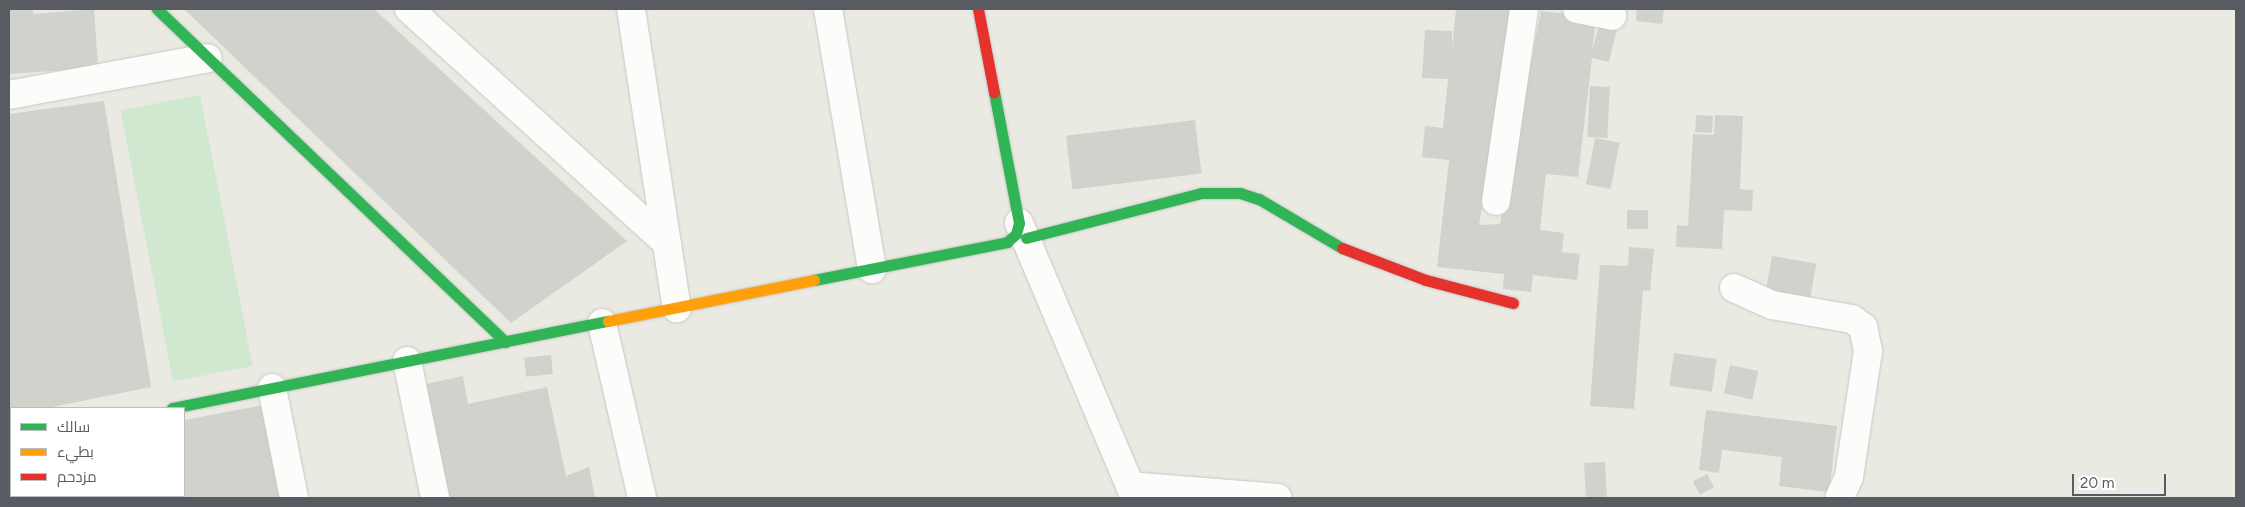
<!DOCTYPE html>
<meta charset="utf-8">
<style>
body{margin:0}
#map{position:relative;width:2245px;height:507px;overflow:hidden;background:#eae9e2;font-family:Figtree,Cairo,sans-serif}
div>[style]{position:absolute}
[style*='--x']{left:calc(var(--x)*1px);top:calc(var(--y)*1px);width:calc(var(--w)*1px);rotate:calc(var(--a)*1deg)}
.green>*{inset:0;background:#cfe8cf;transform-origin:0 0}
.building>*{inset:0;background:#d2d2cd;transform-origin:0 0}
.roads{filter:drop-shadow(0 0 1px #c7c8c6) drop-shadow(0 0 1px #c7c8c6)}
.street>*{height:28px;margin:-14px;padding:0 14px;transform-origin:14px;border-radius:14px;background:#fcfcfb}
.fast>*{height:11px;margin:-5.5px;padding:0 5.5px;transform-origin:5.5px;border-radius:5.5px;background:#30b455}
.slow>*{height:11px;margin:-5.5px;padding:0 5.5px;transform-origin:5.5px;border-radius:5.5px;background:#ff9f0a}
.jam>*{height:11px;margin:-5.5px;padding:0 5.5px;transform-origin:5.5px;border-radius:5.5px;background:#e5322d}
span{translate:-50% -50%;white-space:nowrap;text-align:center;line-height:1.15;-webkit-text-stroke:4px #fff;paint-order:stroke}
.frame{position:absolute;inset:0;border:10px solid #585b62;pointer-events:none}
.legend{position:absolute;left:10px;top:407px;width:175px;height:90px;box-sizing:border-box;background:#fff;border:1px solid #bcbdc0;margin:0;padding:6px 9px;list-style:none;font-size:15px;color:#585b62}
.legend li{display:flex;align-items:center;gap:10px;height:25px}
.legend b{width:25px;border:1px solid #bcbdc0}
.scale{position:absolute;left:2072px;top:474px;width:94px;height:22px;box-sizing:border-box;border:2px solid #585b62;border-top:0;padding-left:6px;font-size:15px;line-height:18px;white-space:nowrap;color:#585b62;-webkit-text-stroke:4px #fff;paint-order:stroke}
</style>
<div id="map">
<div class="green">
<div style="left:200px;top:95px;width:276px;height:81px;rotate:79deg"></div>
</div>
<div class="building">
<div style="clip-path:polygon(9px 9px,33px 9px,33px 14px,94px 9px,98px 68px,9px 74px)"></div>
<div style="clip-path:polygon(184px 9px,374px 9px,627px 241px,511px 323px)"></div>
<div style="clip-path:polygon(1456px 9px,1516px 9px,1479px 225px,1500px 224px,1541px 11px,1596px 17px,1592px 51px,1599px 25px,1617px 29px,1609px 62px,1592px 58px,1578px 177px,1546px 174px,1540px 230px,1564px 233px,1562px 252px,1580px 254px,1577px 280px,1533px 275px,1531px 292px,1503px 289px,1504px 274px,1437px 267px,1449px 160px,1422px 157px,1425px 126px,1443px 128px,1448px 79px,1422px 78px,1425px 30px,1452px 31px,1452px 49px)"></div>
<div style="clip-path:polygon(1637px 9px,1664px 9px,1662px 24px,1636px 21px)"></div>
<div style="left:1590px;top:86px;width:20px;height:51px;rotate:3deg"></div>
<div style="clip-path:polygon(104px 101px,151px 387px,47px 408px,11px 408px,9px 416px,9px 114px)"></div>
<div style="left:1696px;top:115px;width:17px;height:17px;rotate:3deg"></div>
<div style="clip-path:polygon(1715px 115px,1743px 116px,1740px 189px,1753px 190px,1752px 211px,1724px 210px,1722px 249px,1676px 247px,1677px 225px,1688px 226px,1693px 134px,1714px 135px)"></div>
<div style="left:1195px;top:120px;width:54px;height:130px;rotate:83deg"></div>
<div style="left:1595px;top:138px;width:25px;height:47px;rotate:11deg"></div>
<div style="left:1627px;top:210px;width:21px;height:19px"></div>
<div style="clip-path:polygon(1629px 247px,1654px 249px,1650px 291px,1643px 290px,1634px 409px,1590px 406px,1600px 265px,1628px 266px)"></div>
<div style="left:1772px;top:256px;width:45px;height:34px;rotate:10deg"></div>
<div style="left:1674px;top:353px;width:43px;height:33px;rotate:8deg"></div>
<div style="left:551px;top:355px;width:19px;height:27px;rotate:84deg"></div>
<div style="left:1730px;top:365px;width:29px;height:29px;rotate:12deg"></div>
<div style="clip-path:polygon(463px 376px,468px 404px,547px 387px,566px 476px,589px 467px,595px 498px,445px 498px,422px 385px)"></div>
<div style="clip-path:polygon(269px 404px,286px 498px,168px 498px,167px 496px,184px 496px,184px 420px)"></div>
<div style="clip-path:polygon(1706px 410px,1837px 426px,1829px 492px,1779px 486px,1782px 457px,1722px 450px,1719px 473px,1699px 470px)"></div>
<div style="left:1605px;top:462px;width:36px;height:21px;rotate:87deg"></div>
<div style="left:1707px;top:474px;width:15px;height:16px;rotate:62deg"></div>
</div>
<div class="roads">
<div class="street">
<div style="--x:409;--y:9;--w:348;--a:42.2"></div>
<div style="--x:631;--y:9;--w:303;--a:81.3"></div>
<div style="--x:828;--y:9;--w:264;--a:80.4"></div>
<div style="--x:1577;--y:9;--w:36;--a:11"></div>
<div style="--x:9;--y:95;--w:202;--a:-10.5"></div>
<div style="--x:1496;--y:201;--w:194;--a:-81.7"></div>
<div style="--x:1019;--y:223;--w:298;--a:67.1"></div>
<div style="--x:1734;--y:288;--w:42;--a:24.1"></div>
<div style="--x:1772;--y:305;--w:81;--a:9.9"></div>
<div style="--x:1852;--y:319;--w:14;--a:36"></div>
<div style="--x:1863;--y:327;--w:25;--a:78"></div>
<div style="--x:1868;--y:351;--w:127;--a:98.6"></div>
<div style="--x:1849;--y:477;--w:23;--a:115"></div>
<div style="--x:602;--y:323;--w:180;--a:77.1"></div>
<div style="--x:407;--y:361;--w:140;--a:78.4"></div>
<div style="--x:272;--y:388;--w:112;--a:78.7"></div>
<div style="--x:9;--y:440;--w:2;--a:0"></div>
<div style="--x:1130;--y:486;--w:148;--a:4.6"></div>
<div style="--x:159;--y:496;--w:2;--a:63"></div>
</div>
<div class="fast">
<div style="--x:157;--y:9;--w:482;--a:43.7"></div>
<div style="--x:1026;--y:238;--w:181;--a:-14.4"></div>
<div style="--x:1201;--y:193;--w:39;--a:0"></div>
<div style="--x:1240;--y:193;--w:20;--a:18"></div>
<div style="--x:1259;--y:199;--w:96;--a:30.6"></div>
<div style="--x:814;--y:280;--w:197;--a:-11.1"></div>
<div style="--x:1007;--y:242;--w:12;--a:-42"></div>
<div style="--x:1016;--y:234;--w:11;--a:-75"></div>
<div style="--x:1019;--y:223;--w:133;--a:-100.8"></div>
<div style="--x:172;--y:408;--w:445;--a:-11.3"></div>
</div>
<div class="slow">
<div style="--x:608;--y:321;--w:210;--a:-11.3"></div>
</div>
<div class="jam">
<div style="--x:978;--y:9;--w:85;--a:79.1"></div>
<div style="--x:1342;--y:248;--w:90;--a:20.9"></div>
<div style="--x:1426;--y:280;--w:90;--a:14.8"></div>
</div>
</div>
<div class="frame"></div>
<ul class="legend">
<li><b style="height:6px;background:#30b455"></b>سالك</li>
<li><b style="height:6px;background:#ff9f0a"></b>بطيء</li>
<li><b style="height:6px;background:#e5322d"></b>مزدحم</li>
</ul>
<div class="scale">20 m</div>
</div>
